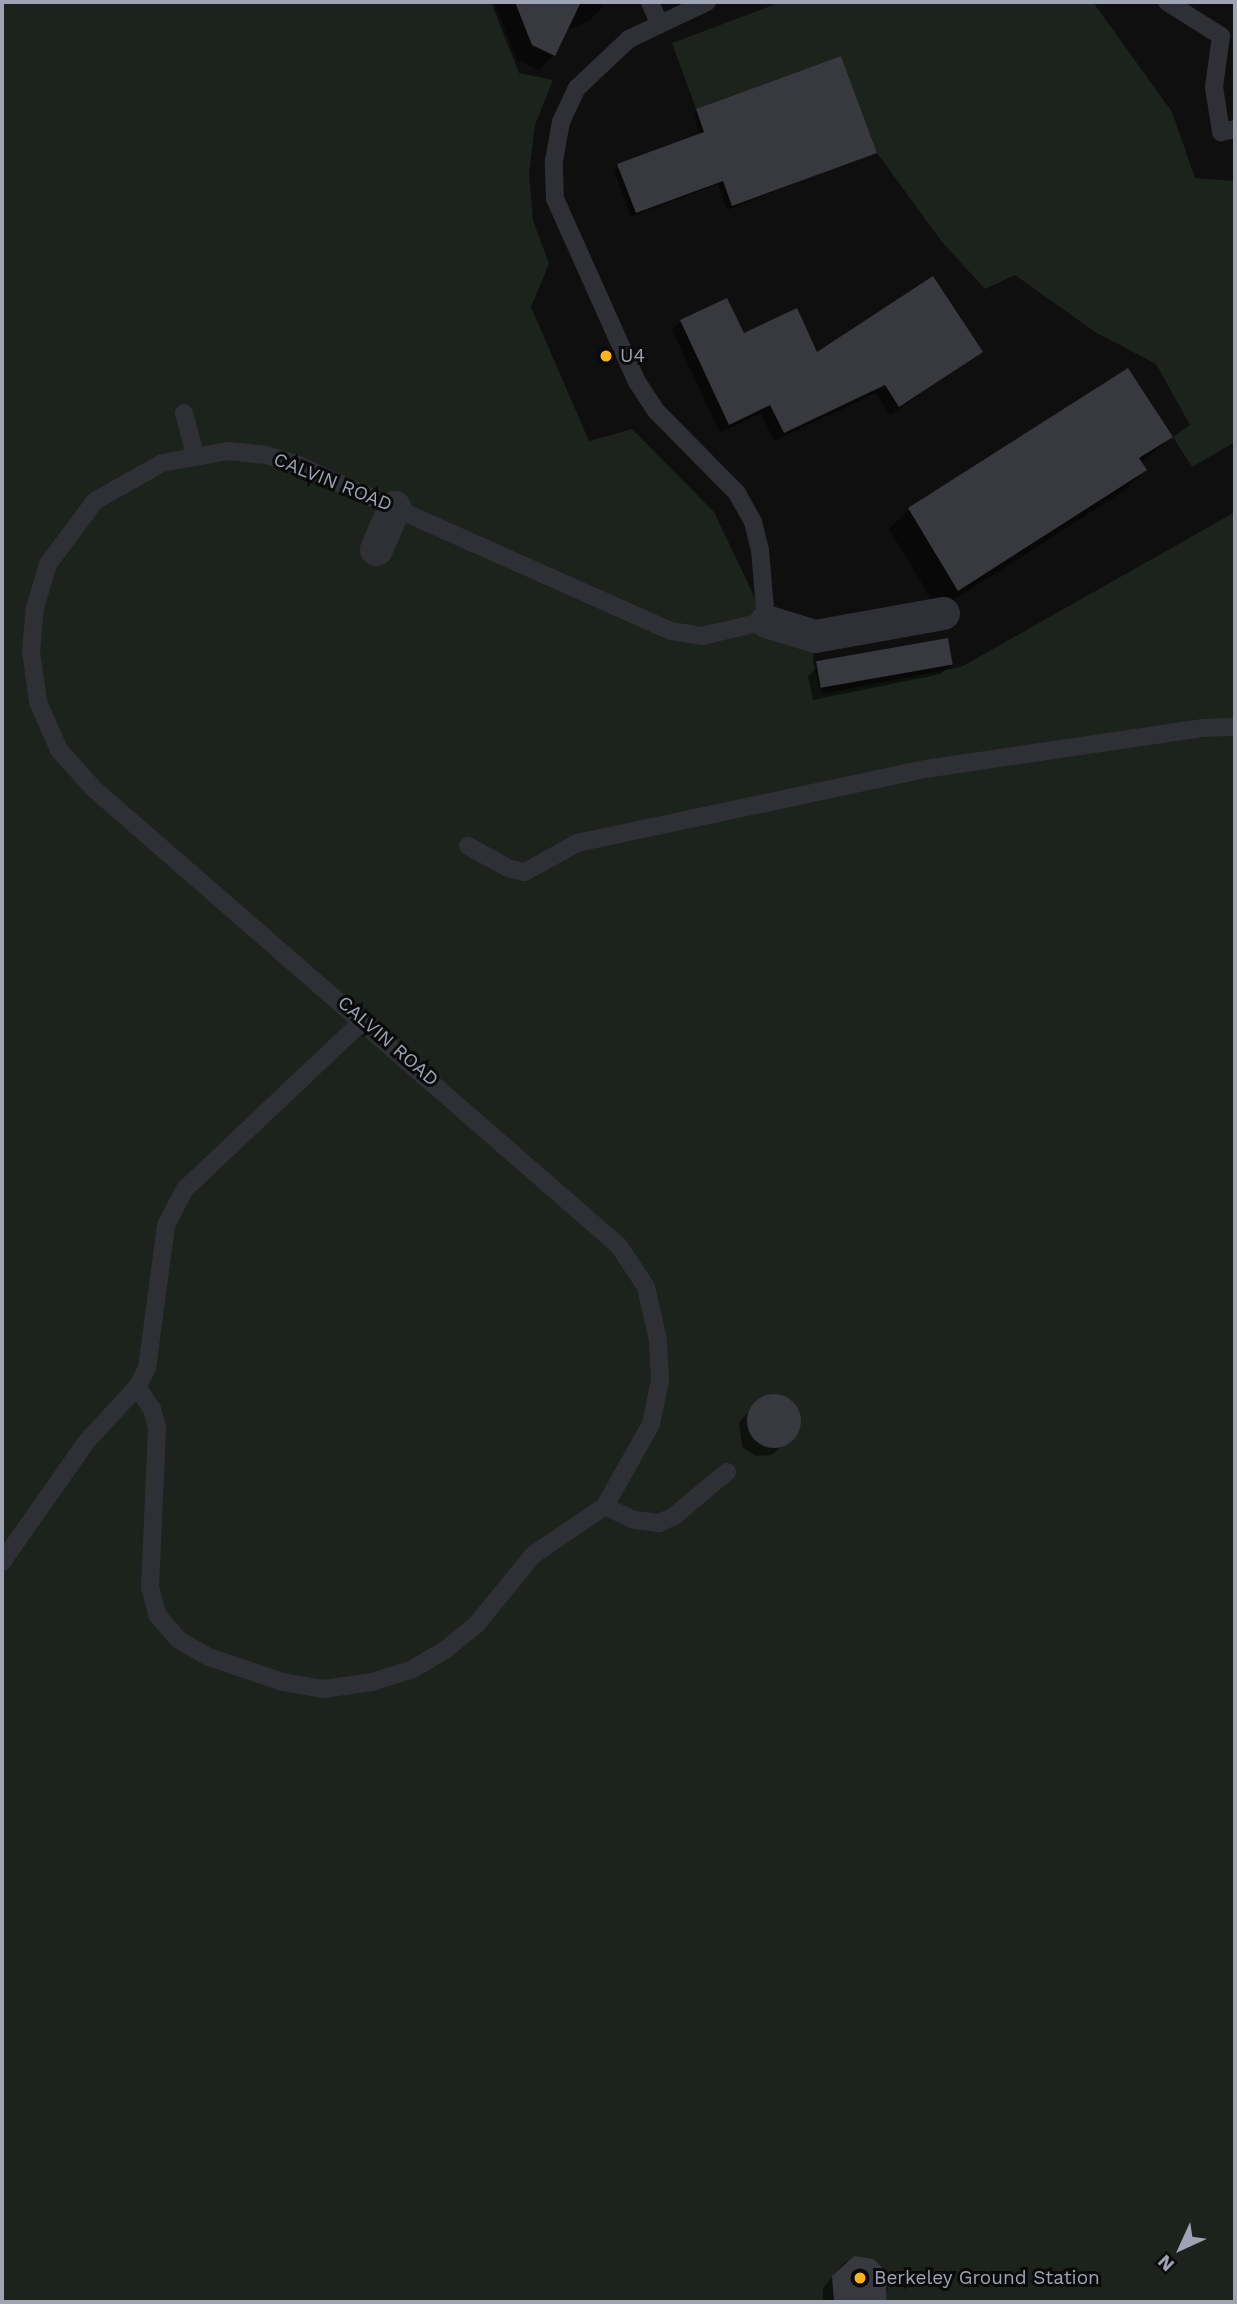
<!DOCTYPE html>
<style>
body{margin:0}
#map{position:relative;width:1237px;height:2304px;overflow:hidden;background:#0f0f10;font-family:"Work Sans",sans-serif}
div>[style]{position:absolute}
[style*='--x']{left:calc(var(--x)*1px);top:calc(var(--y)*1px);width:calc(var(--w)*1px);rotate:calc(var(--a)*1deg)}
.green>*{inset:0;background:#1b231c}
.shadow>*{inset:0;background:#0007}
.building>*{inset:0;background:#38393e;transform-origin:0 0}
.round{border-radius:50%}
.service>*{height:18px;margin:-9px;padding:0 9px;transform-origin:9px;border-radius:9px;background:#2f3036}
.minor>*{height:33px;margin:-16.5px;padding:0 16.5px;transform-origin:16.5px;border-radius:16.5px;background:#2f3036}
.dots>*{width:19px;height:19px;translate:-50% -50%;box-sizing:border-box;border:4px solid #0a0a0b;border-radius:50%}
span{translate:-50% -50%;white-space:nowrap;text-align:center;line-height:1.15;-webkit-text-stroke:6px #0a0a0b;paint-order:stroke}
.poi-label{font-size:19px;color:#9ea4b3}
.left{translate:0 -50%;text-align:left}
.street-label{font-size:19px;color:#9ea4b3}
.frame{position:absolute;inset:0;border:4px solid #9ea4b3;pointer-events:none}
.north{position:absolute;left:1146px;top:2213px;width:70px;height:70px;-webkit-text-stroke:5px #0a0a0b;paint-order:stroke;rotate:225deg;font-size:19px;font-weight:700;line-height:28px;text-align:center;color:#9ea4b3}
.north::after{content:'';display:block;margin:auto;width:24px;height:32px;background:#9ea4b3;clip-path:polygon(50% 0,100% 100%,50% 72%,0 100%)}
</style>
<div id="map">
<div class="green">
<div style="clip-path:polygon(2px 2px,491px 2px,519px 73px,553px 80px,535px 125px,529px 174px,533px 220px,549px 264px,531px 307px,589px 441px,632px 429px,714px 512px,766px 621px,815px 636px,813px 661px,822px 694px,961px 667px,1235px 512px,1235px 2302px,2px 2302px)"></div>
<div style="clip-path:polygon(781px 2px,1093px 2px,1172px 112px,1195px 178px,1235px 181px,1235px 442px,1192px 467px,1173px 437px,1190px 425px,1156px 364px,1095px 332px,1015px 275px,985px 289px,942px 242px,877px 153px,841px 56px,696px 109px,672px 43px)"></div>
</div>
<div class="shadow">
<div style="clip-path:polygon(494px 2px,601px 2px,603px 7px,588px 22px,566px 30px,554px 55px,539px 70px,517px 60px)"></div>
<div style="clip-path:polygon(697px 111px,875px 152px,727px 210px,718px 184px,631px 217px,614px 170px,700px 135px,693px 115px)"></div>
<div style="clip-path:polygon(681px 321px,816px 354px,981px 352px,890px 415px,876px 393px,774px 441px,761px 413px,720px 433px,672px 330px)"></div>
<div style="clip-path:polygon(1127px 371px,1171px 437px,1141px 463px,1145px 470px,1125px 490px,938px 610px,889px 529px,909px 510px)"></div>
<div style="clip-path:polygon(952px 664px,941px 674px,813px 700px,808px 676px,818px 666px)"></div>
<div style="clip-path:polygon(777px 1396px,796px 1410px,795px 1433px,772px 1455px,756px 1456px,742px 1447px,739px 1422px,761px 1399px)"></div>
<div style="clip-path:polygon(863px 2258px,885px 2273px,888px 2290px,881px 2302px,823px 2302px,823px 2288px,835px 2273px,845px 2262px)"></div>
</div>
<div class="building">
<div style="clip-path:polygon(515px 2px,581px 2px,555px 56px,532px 45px)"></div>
<div style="clip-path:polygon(841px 56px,877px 153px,732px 206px,723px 181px,636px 213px,617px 164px,704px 132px,696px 109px)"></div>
<div style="clip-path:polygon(933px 276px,983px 352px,899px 407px,885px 385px,784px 433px,770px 405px,729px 425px,680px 320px,727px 298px,744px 333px,797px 308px,817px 352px)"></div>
<div style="clip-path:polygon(1128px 368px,1173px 437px,1139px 458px,1147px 470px,958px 591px,908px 508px)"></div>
<div style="left:948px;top:638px;width:27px;height:134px;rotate:80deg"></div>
<div class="round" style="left:747px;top:1394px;width:54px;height:54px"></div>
<div style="clip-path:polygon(854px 2256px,873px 2259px,887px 2272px,886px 2302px,834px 2302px,832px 2276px)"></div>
</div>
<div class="service">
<div style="--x:650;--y:2;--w:21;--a:67"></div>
<div style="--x:1167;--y:2;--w:64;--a:32.2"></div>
<div style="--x:1221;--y:36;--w:51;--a:97.8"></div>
<div style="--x:1214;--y:87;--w:46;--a:81.2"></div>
<div style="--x:1221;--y:132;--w:14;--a:-12"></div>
<div style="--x:184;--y:413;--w:42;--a:75"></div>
<div style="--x:468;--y:846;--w:48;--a:28.7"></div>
<div style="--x:510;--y:869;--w:15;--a:11"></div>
<div style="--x:525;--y:872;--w:60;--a:-29.1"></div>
<div style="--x:577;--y:843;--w:356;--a:-12"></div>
<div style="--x:925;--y:769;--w:280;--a:-8.4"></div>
<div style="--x:1202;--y:728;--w:33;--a:-2"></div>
<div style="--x:137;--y:1387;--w:27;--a:56"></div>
<div style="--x:152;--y:1409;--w:20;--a:75"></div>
<div style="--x:157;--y:1428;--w:159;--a:92.5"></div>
<div style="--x:150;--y:1587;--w:30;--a:75"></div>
<div style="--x:158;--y:1616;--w:32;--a:49"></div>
<div style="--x:179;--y:1640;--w:34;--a:30"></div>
<div style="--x:209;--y:1657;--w:78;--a:18.7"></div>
<div style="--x:283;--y:1682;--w:41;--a:9.9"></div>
<div style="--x:323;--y:1689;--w:49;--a:-8.1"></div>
<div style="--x:372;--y:1682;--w:43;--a:-17.6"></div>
<div style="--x:413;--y:1669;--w:37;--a:-31"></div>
<div style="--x:445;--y:1650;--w:40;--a:-39"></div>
<div style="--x:476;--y:1625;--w:90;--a:-50.8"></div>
<div style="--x:533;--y:1555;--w:87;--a:-34.2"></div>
<div style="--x:605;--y:1506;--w:94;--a:-60.7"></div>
<div style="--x:651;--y:1424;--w:45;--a:-78.4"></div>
<div style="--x:660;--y:1380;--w:40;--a:-92.9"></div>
<div style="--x:658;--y:1340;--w:54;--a:-102.8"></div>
<div style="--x:646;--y:1287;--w:49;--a:-123.4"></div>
<div style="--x:619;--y:1246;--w:696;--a:-138.96"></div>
<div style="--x:94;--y:789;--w:52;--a:-131.9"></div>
<div style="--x:59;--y:750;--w:52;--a:-113.6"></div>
<div style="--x:38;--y:702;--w:51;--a:-97.8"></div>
<div style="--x:31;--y:651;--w:43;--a:-84.7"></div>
<div style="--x:35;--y:608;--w:46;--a:-73.5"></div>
<div style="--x:48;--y:564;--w:79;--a:-53.3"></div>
<div style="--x:95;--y:501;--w:77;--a:-29.6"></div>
<div style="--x:162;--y:463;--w:68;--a:-10.2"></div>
<div style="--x:229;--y:451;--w:37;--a:6"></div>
<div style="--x:266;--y:455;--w:34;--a:17"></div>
<div style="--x:298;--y:465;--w:408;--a:24"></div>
<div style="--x:671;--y:631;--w:31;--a:9"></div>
<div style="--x:702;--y:636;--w:66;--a:-13.2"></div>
<div style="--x:766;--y:621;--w:71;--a:-94.8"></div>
<div style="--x:760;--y:550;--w:29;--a:-104"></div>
<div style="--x:753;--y:522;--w:33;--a:-119"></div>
<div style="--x:737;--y:493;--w:115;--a:-134.6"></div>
<div style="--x:656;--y:411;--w:35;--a:-123"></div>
<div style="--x:637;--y:382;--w:201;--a:-114.1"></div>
<div style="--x:555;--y:199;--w:38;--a:-92"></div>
<div style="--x:554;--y:161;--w:40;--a:-80"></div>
<div style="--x:561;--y:122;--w:38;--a:-65"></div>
<div style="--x:577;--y:88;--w:71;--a:-43.3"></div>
<div style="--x:629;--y:39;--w:86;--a:-25.4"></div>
<div style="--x:605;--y:1506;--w:32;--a:26"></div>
<div style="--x:634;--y:1520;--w:25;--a:7"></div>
<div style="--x:659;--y:1523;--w:17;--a:-25"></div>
<div style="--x:674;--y:1516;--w:69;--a:-39.7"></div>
<div style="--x:2;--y:1562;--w:148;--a:-54.9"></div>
<div style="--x:87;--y:1441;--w:74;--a:-47.2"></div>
<div style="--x:137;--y:1387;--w:21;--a:-62"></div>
<div style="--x:147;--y:1368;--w:144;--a:-82.4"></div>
<div style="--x:166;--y:1225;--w:41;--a:-62.2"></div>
<div style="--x:185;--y:1189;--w:246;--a:-43.4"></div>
</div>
<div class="minor">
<div style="--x:376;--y:549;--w:46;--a:-66.8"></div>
<div style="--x:766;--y:621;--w:51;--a:17"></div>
<div style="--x:815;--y:636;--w:130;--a:-10.2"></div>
</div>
<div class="dots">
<div style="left:606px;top:356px;background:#ffb318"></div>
<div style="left:860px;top:2278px;background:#ffb318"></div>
</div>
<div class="poi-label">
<span class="left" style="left:620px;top:356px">U4</span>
<span class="left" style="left:874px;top:2278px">Berkeley Ground Station</span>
</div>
<div class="street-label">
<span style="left:333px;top:482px;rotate:22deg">CALVIN ROAD</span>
<span style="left:388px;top:1041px;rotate:41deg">CALVIN ROAD</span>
</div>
<div class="frame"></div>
<div class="north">N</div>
</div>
